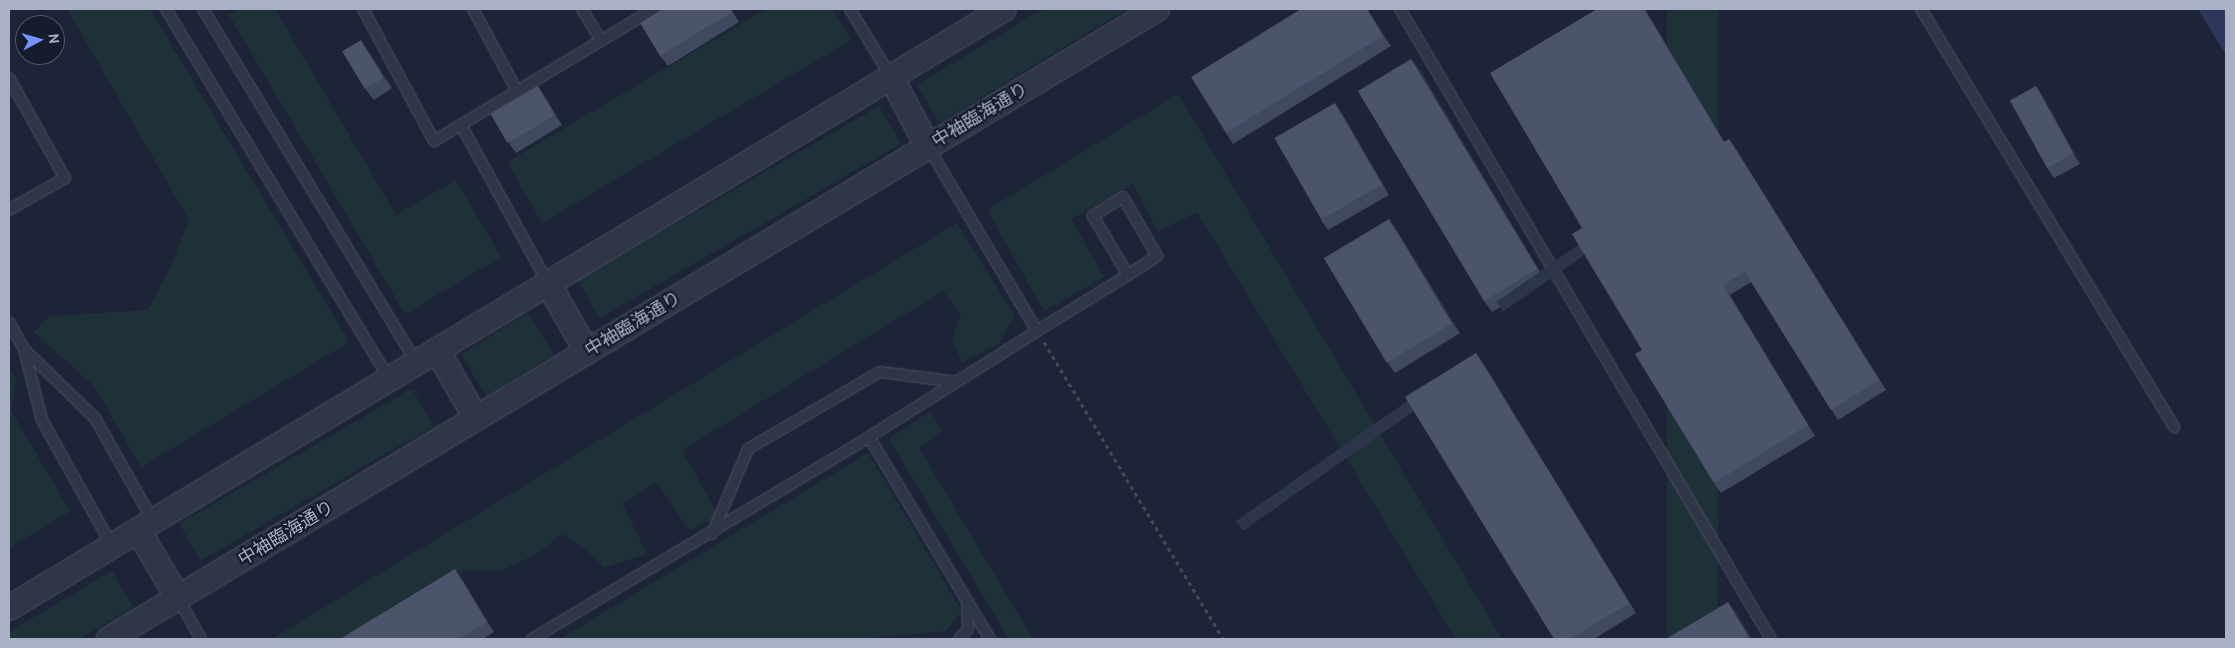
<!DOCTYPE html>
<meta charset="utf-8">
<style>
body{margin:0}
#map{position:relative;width:2235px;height:648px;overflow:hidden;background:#1d2437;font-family:Cabin,"Noto Sans JP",sans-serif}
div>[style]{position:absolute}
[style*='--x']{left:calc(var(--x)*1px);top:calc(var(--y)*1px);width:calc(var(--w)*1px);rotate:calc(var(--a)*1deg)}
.green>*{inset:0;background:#1f3138;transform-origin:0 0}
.water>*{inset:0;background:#2c375b}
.path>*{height:3px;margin-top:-1.5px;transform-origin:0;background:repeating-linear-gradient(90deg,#3c4e55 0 4px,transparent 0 8px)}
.roads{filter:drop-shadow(0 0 1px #4e5365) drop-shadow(0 0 1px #4e5365)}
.service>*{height:10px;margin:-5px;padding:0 5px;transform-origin:5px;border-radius:5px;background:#303647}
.tertiary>*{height:24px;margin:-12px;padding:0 12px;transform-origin:12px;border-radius:12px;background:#303647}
.wall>*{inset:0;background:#404960}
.shaded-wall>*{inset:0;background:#2d354b;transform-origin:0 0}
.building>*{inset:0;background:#4b546b;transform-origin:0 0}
span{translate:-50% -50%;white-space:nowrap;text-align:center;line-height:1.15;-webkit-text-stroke:4.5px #161c2b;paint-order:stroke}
.street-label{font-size:18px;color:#aab0c5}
.frame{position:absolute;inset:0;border:10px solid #aab0c5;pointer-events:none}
.north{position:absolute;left:15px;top:15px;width:50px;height:50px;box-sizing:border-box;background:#161c2b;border:1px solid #515769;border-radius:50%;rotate:84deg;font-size:14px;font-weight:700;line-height:20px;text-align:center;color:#aab0c5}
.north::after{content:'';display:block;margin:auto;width:18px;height:22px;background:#7494ff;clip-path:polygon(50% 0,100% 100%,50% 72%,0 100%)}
</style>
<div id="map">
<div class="green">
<div style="clip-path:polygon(67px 9px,150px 9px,349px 342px,141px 467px,94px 386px,34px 332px,50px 316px,148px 310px,170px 268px,189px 220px)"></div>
<div style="clip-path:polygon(240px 9px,275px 9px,396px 215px,456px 180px,501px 257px,405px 314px,229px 15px)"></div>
<div style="clip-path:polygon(766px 9px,832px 9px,851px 40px,542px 223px,507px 162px)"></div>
<div style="clip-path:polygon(1043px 9px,1127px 9px,939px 123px,917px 85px)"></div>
<div style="left:1667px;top:9px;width:51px;height:736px"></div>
<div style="clip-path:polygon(1178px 94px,1502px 639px,1456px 639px,1197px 212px,1158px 232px,1133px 184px,1071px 219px,1104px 277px,1044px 311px,987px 210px)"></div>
<div style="left:879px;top:106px;width:44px;height:348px;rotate:60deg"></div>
<div style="clip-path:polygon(957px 223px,1014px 315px,999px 344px,962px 362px,952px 340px,961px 314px,943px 291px,682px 450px,719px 517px,689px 530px,657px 482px,622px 503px,647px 554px,604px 568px,583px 547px,562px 534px,536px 554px,501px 571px,466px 570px,347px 639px,272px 639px)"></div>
<div style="left:528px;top:313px;width:49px;height:79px;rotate:58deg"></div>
<div style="clip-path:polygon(9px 367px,16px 380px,11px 411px,70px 511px,9px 548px)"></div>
<div style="left:412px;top:389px;width:43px;height:269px;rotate:60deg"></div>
<div style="clip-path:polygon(931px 411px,942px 431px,919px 448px,1033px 639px,1009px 639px,889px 439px)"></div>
<div style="clip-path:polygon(868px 453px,962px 611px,946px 631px,863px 639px,560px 639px)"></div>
<div style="clip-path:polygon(112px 571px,133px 607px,79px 639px,9px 639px,9px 632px)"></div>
</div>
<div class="water">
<div style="clip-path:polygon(2198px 9px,2226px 9px,2226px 55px)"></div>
</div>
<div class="path">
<div style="--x:1044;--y:342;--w:347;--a:58.9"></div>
</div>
<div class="roads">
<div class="service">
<div style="--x:166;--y:9;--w:432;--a:58.9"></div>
<div style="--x:203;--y:9;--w:412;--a:58.9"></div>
<div style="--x:363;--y:9;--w:150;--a:61.7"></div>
<div style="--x:434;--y:141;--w:257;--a:-31"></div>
<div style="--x:473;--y:9;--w:93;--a:61.8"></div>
<div style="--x:582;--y:9;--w:37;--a:59"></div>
<div style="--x:850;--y:9;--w:79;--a:58.9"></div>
<div style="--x:1400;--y:9;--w:731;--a:59.51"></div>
<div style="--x:1921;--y:9;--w:489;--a:58.8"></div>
<div style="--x:9;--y:78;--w:115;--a:60.8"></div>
<div style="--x:65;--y:178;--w:64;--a:150.3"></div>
<div style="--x:461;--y:125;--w:180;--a:61.2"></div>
<div style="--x:9;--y:322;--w:31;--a:61"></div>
<div style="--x:24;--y:349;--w:73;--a:75.8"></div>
<div style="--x:42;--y:420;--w:144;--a:60.9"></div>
<div style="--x:1037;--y:331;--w:107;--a:-31.6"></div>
<div style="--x:1128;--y:275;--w:35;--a:-33"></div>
<div style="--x:1157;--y:256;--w:68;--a:-120"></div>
<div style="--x:1123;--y:197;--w:36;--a:148"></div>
<div style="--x:1093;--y:216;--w:69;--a:59.3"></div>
<div style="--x:25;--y:350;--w:98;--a:44.2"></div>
<div style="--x:95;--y:418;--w:118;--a:60.6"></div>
<div style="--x:869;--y:437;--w:199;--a:-32.2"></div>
<div style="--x:1037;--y:331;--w:214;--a:-120.6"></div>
<div style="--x:712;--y:534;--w:92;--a:-67"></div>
<div style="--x:748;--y:449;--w:153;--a:-30.3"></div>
<div style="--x:880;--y:372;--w:77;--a:7.5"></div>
<div style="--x:178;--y:598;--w:47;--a:60.7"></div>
<div style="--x:532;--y:639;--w:393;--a:-30.9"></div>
<div style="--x:869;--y:437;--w:235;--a:59.1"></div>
<div style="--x:959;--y:639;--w:13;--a:-48"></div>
<div style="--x:968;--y:629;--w:23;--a:-92"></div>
</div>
<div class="tertiary">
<div style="--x:891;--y:77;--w:79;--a:62.1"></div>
<div style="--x:548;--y:283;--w:79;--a:60.5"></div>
<div style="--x:437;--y:350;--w:78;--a:60.2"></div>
<div style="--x:138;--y:530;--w:79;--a:59.5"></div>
<div style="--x:9;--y:608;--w:1161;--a:-31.05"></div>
<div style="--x:109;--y:639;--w:1223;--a:-31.01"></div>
</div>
</div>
<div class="wall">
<div style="clip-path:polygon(663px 9px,731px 9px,739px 22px,668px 66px,660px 56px)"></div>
<div style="clip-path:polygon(1367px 9px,1391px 46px,1233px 144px,1226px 133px)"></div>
<div style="clip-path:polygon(1597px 9px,1645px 9px,1724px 142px,1729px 139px,1736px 149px,1886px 390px,1838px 420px,1751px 282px,1730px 295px,1815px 436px,1721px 493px,1714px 483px,1642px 350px,1582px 228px)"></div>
<div style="clip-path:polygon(368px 51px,392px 88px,374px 100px,366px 90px)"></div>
<div style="clip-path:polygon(1411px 59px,1419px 69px,1545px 280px,1492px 312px,1485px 302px)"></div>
<div style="clip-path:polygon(538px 86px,562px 125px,516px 153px,509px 143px)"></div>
<div style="clip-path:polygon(2036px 86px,2043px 97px,2080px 164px,2054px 178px,2047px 168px)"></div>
<div style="clip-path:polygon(1342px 113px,1389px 195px,1328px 230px,1321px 220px)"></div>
<div style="clip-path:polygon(1396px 229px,1460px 333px,1395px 373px,1388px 363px)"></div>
<div style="clip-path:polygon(1483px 363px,1636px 613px,1594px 639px,1554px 639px)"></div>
<div style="clip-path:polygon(462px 579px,494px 632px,483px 639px,340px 639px)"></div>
</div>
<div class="shaded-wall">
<div style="clip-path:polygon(1367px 9px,1391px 46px,1383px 36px)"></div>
<div style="clip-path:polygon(1644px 9px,1645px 9px,1731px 153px,1724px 142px)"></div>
<div style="clip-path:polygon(361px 40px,368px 51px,392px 88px,384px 78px)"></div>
<div style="clip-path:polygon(1411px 59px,1419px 69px,1545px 280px,1538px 269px)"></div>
<div style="clip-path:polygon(538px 86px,545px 96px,562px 125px,555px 115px)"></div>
<div style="clip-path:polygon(2036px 86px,2043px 97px,2080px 164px,2073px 154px)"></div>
<div style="clip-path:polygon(1335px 103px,1342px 113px,1389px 195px,1382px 184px)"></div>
<div style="left:1729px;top:139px;width:12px;height:284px;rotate:55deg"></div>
<div style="clip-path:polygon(1389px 219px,1396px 229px,1460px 333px,1452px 323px)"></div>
<div style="clip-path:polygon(1723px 285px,1730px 295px,1815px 436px,1808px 425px)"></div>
<div style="left:1476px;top:353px;width:12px;height:293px;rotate:55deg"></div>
<div style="clip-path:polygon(455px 569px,462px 579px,494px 632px,487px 622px)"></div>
<div style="clip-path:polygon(1728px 602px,1736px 612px,1752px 639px,1750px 639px)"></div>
</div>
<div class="building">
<div style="clip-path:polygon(663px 9px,687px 9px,688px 10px,689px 9px,730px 9px,732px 12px,660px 56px,640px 23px)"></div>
<div style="clip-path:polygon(1301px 9px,1367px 9px,1383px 36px,1226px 133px,1191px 77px)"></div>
<div style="clip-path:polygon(1597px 9px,1644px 9px,1724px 142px,1729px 139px,1879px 380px,1831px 410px,1745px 272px,1723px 285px,1808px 425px,1714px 483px,1635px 354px,1642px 350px,1572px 234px,1582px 228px,1490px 73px)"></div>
<div style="left:361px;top:40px;width:44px;height:22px;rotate:59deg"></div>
<div style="left:1411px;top:59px;width:245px;height:62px;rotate:59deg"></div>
<div style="left:538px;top:86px;width:34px;height:55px;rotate:60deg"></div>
<div style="left:2036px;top:86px;width:77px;height:30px;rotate:61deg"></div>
<div style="left:1335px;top:103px;width:94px;height:70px;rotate:60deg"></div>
<div style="left:1389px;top:219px;width:122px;height:76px;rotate:59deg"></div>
<div style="clip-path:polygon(1476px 353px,1629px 603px,1570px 639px,1554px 639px,1405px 397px)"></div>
<div style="clip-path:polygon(455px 569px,487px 622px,459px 639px,340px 639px)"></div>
<div style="clip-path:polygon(1728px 602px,1750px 639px,1666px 639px)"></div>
</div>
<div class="street-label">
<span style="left:980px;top:115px;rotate:-31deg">中袖臨海通り</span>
<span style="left:633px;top:324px;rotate:-31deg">中袖臨海通り</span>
<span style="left:286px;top:533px;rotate:-31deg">中袖臨海通り</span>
</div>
<div class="frame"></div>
<div class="north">N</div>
</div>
